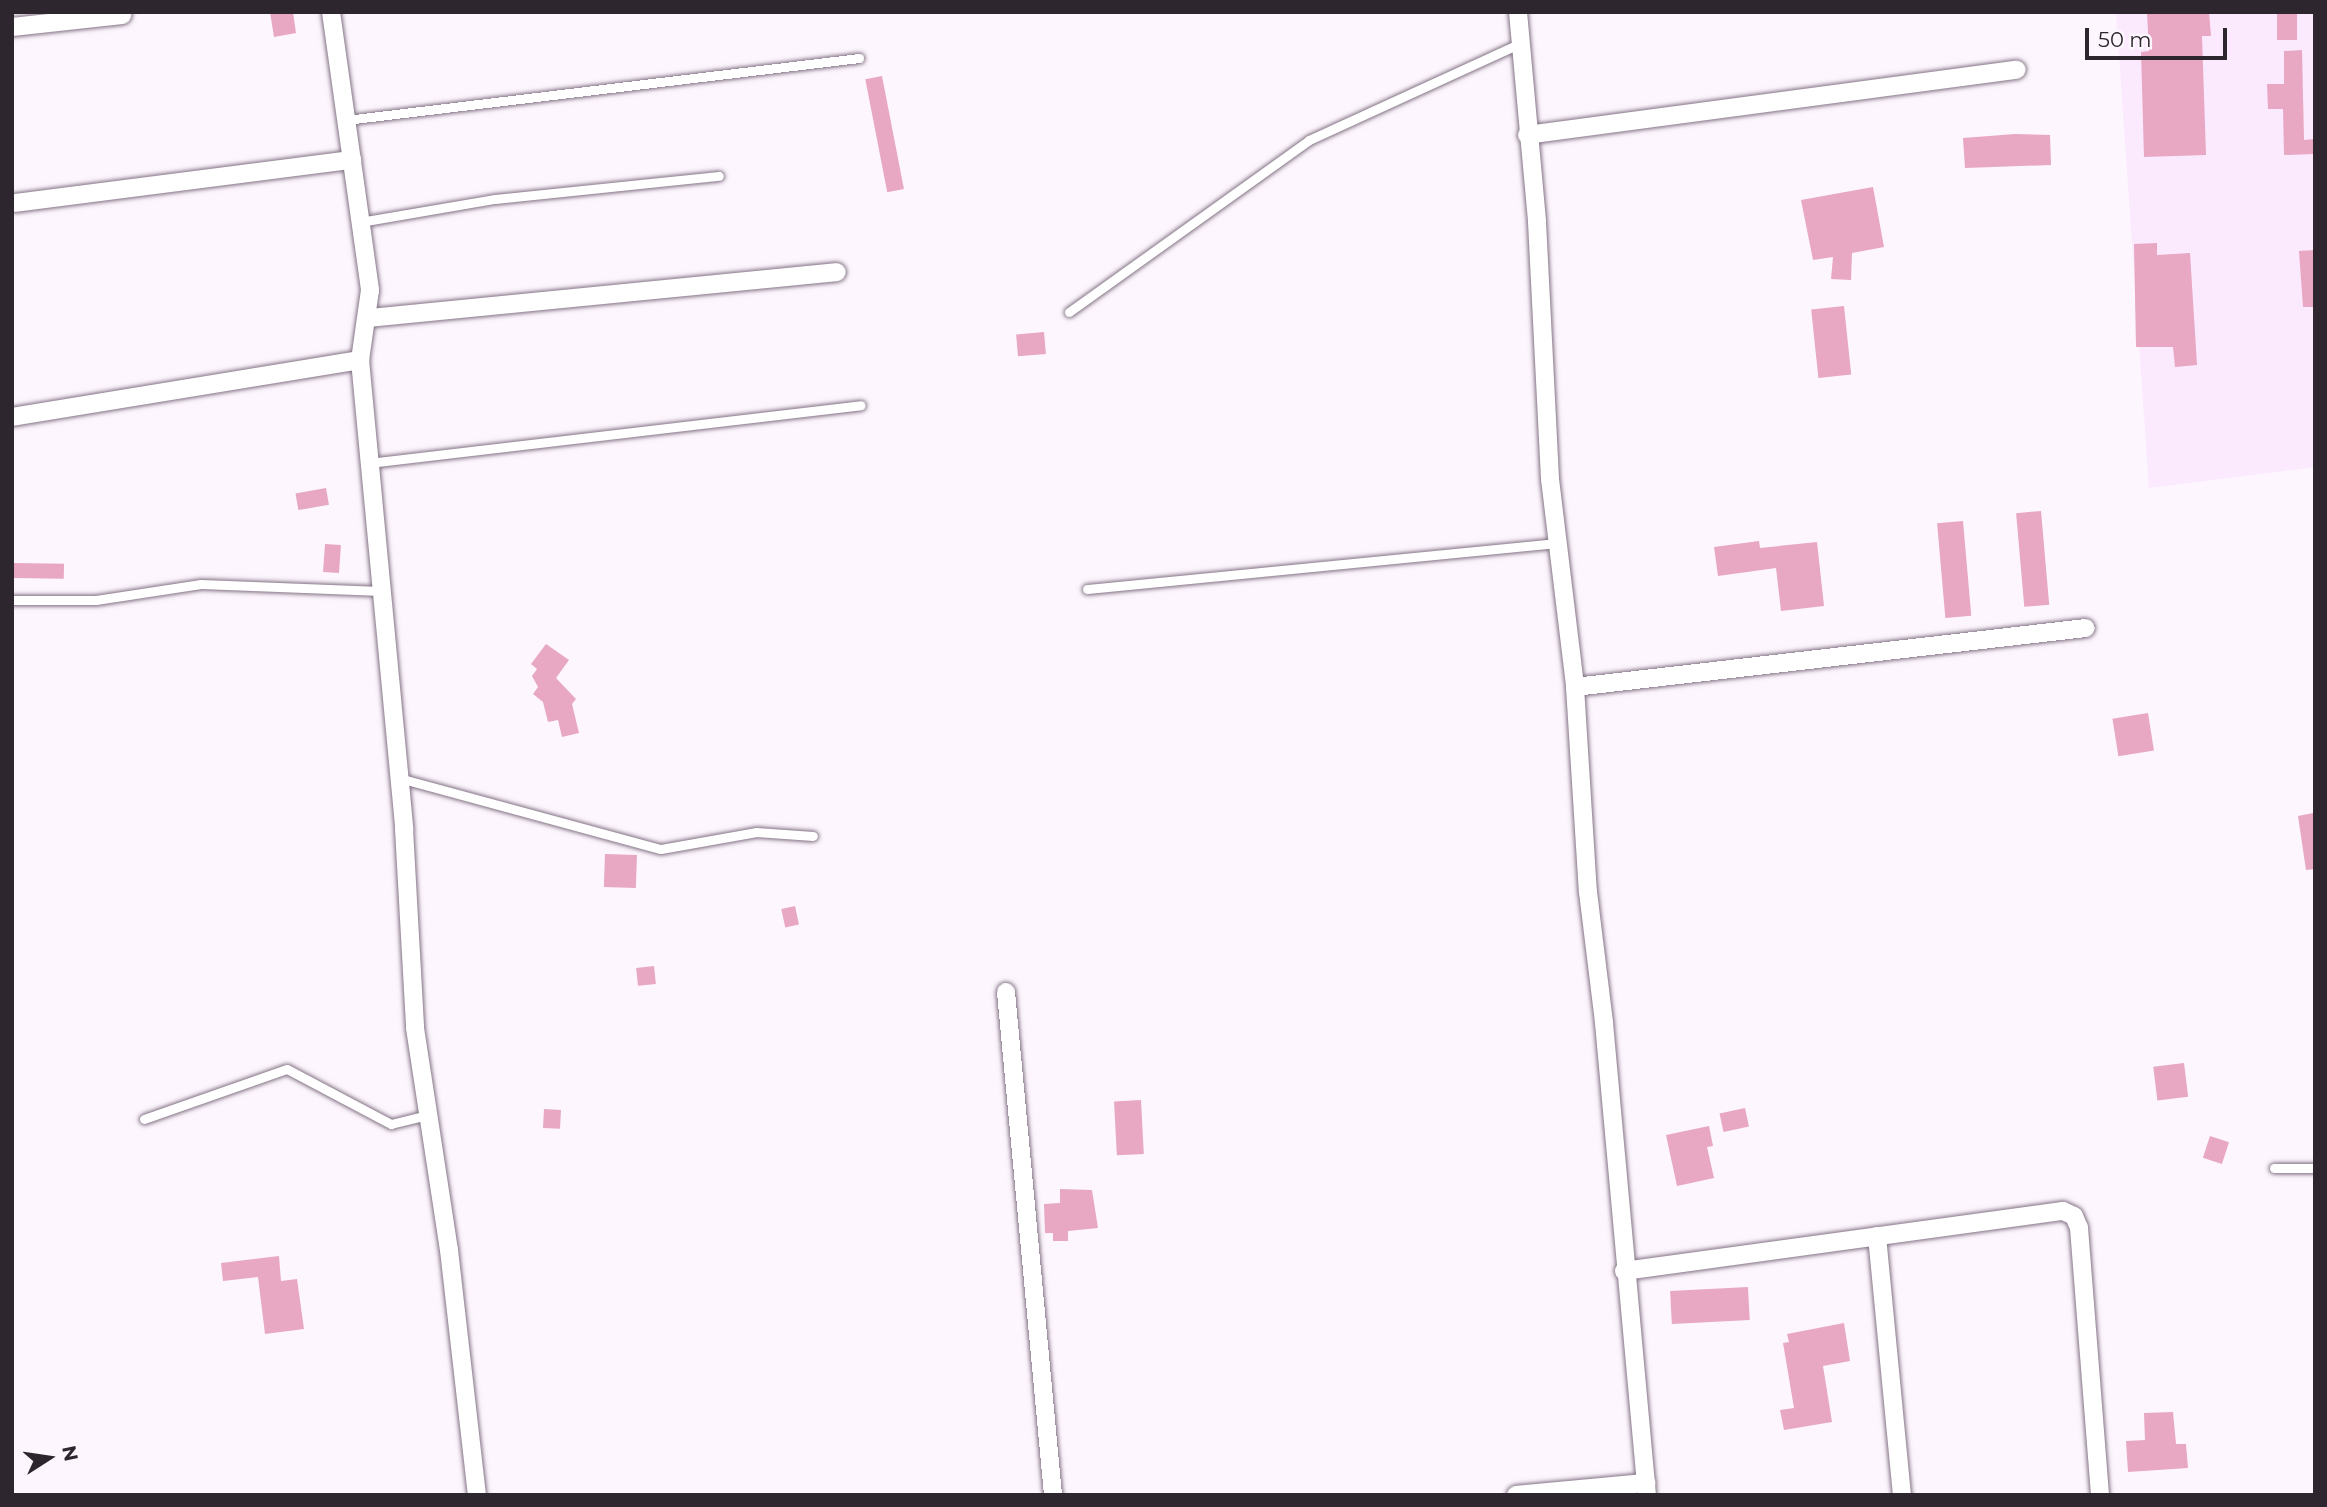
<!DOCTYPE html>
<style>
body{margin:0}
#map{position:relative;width:2327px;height:1507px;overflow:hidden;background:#fdf6fe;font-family:Montserrat,sans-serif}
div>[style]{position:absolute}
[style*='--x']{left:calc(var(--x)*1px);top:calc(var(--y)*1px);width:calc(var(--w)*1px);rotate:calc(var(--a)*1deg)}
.built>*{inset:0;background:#fbe9fe}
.building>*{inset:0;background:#e8a7c3;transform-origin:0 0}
.roads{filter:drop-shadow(0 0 2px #837385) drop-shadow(0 0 2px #837385)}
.service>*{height:9px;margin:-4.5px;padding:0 4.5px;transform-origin:4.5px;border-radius:4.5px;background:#fff}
.minor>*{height:18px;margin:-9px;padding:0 9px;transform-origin:9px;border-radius:9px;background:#fff}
span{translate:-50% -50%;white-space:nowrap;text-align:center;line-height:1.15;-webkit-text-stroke:6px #fdf6fe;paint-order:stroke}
.frame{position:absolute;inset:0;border:14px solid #2d262e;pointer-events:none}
.north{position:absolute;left:14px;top:1423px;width:70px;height:70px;-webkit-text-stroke:5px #fdf6fe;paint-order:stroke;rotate:78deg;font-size:19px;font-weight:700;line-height:28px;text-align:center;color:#2d262e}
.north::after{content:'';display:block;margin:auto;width:24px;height:32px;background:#2d262e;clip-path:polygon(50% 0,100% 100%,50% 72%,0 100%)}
.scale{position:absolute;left:2085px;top:28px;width:142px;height:32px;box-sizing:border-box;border:4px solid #2d262e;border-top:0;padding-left:9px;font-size:21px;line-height:24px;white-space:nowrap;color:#2d262e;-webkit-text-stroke:5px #fdf6fe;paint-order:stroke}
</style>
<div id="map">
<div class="built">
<div style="clip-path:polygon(2116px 12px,2315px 12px,2315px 467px,2149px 488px)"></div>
</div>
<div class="building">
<div style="clip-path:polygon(270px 12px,293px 12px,296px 33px,274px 37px)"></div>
<div style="clip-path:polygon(2147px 12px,2209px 12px,2211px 36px,2202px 36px,2206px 155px,2144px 157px,2141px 52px,2149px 51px)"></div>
<div style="left:2277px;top:12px;width:20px;height:28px"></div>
<div style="clip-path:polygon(2302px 50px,2304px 140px,2315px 139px,2315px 154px,2284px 155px,2283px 109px,2268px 109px,2267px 84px,2284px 84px,2284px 51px)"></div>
<div style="left:882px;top:76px;width:115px;height:17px;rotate:79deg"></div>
<div style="clip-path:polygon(2015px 134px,2050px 135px,2051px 165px,1965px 168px,1963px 138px)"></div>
<div style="clip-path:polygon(1873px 187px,1884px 247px,1852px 253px,1851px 280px,1831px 279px,1833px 257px,1813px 260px,1801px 200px)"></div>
<div style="clip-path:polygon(2157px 243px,2157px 255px,2190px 253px,2197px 365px,2175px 367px,2173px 347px,2136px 347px,2134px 244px)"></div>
<div style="clip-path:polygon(2315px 250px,2315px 307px,2303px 307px,2299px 251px)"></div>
<div style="left:1844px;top:306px;width:69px;height:33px;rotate:84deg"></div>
<div style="left:1044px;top:332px;width:22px;height:28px;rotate:85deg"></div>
<div style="left:326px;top:488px;width:17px;height:31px;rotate:80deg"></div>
<div style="left:2041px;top:511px;width:94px;height:25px;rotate:85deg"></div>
<div style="left:1963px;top:521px;width:95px;height:26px;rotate:85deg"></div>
<div style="clip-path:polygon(1759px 541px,1760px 548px,1817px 542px,1824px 606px,1781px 611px,1776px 568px,1718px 576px,1714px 547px)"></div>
<div style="left:325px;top:544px;width:16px;height:28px;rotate:4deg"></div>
<div style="left:14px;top:563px;width:50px;height:15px;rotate:1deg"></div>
<div style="clip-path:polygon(546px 644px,569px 660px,556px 678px,576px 699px,572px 704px,579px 733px,562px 737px,558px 720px,548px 722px,543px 702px,533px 694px,538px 687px,532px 676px,537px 669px,531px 664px)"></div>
<div style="left:2148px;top:713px;width:38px;height:36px;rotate:81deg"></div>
<div style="clip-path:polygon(2313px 813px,2315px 869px,2306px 870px,2298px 816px)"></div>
<div style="left:605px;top:854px;width:32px;height:33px;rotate:2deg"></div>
<div style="left:795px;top:906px;width:19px;height:14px;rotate:78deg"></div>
<div style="left:654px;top:966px;width:18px;height:18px;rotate:84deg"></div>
<div style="left:2184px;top:1063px;width:34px;height:31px;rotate:83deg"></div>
<div style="left:1141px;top:1100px;width:54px;height:27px;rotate:87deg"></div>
<div style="left:1745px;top:1108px;width:19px;height:26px;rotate:78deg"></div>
<div style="left:544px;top:1109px;width:17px;height:19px;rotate:3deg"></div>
<div style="clip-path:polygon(1709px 1126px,1713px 1146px,1707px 1147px,1714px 1178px,1677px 1186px,1666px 1135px)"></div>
<div style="left:2210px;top:1136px;width:20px;height:23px;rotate:18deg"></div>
<div style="clip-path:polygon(1060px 1189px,1092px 1190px,1098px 1228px,1068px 1231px,1068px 1241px,1053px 1241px,1053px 1233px,1045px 1233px,1044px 1204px,1060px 1203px)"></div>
<div style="clip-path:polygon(279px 1256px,281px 1281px,297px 1279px,304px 1329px,265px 1334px,258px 1277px,223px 1281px,221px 1263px)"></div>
<div style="left:1748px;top:1287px;width:33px;height:78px;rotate:87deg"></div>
<div style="clip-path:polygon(1844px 1323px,1850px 1361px,1823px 1366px,1832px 1422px,1784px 1430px,1780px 1410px,1794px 1408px,1783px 1343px,1789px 1342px,1787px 1334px)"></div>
<div style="clip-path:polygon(2173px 1412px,2176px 1444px,2186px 1444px,2188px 1468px,2128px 1472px,2126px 1441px,2145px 1440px,2144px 1413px)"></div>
</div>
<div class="roads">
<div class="service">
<div style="--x:346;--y:120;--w:517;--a:-6.89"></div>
<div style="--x:360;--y:222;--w:137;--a:-9.7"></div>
<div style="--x:495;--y:199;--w:225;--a:-5.9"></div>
<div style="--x:1069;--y:312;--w:295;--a:-35.6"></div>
<div style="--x:1309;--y:140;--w:233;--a:-24.6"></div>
<div style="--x:369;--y:463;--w:495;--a:-6.7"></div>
<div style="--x:1087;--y:589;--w:473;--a:-5.6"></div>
<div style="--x:12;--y:600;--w:84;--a:0"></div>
<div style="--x:96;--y:600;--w:106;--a:-8.7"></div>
<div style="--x:201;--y:584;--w:180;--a:2.2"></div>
<div style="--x:399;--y:778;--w:271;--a:15.2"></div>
<div style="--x:661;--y:849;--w:97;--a:-10.1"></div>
<div style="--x:756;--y:832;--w:57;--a:4"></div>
<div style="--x:144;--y:1119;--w:151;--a:-19.3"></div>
<div style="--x:287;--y:1069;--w:118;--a:27.9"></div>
<div style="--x:391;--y:1124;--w:38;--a:-14"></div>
<div style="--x:2274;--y:1168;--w:41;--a:0"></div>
</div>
<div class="minor">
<div style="--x:331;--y:12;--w:281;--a:82"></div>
<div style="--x:370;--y:290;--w:71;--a:98.1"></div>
<div style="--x:360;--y:360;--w:471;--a:84.6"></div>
<div style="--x:404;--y:829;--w:199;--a:86.8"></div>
<div style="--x:415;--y:1028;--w:225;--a:81.3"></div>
<div style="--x:449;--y:1250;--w:247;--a:83.5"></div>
<div style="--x:1518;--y:12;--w:211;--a:84.8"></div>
<div style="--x:1537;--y:222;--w:257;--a:87.1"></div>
<div style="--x:1550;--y:479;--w:209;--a:83.1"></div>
<div style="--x:1575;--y:687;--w:205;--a:86.4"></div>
<div style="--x:1588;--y:892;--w:132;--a:83"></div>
<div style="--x:1604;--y:1023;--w:474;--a:84.8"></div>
<div style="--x:12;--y:27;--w:111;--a:-6.2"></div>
<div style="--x:1527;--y:135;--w:494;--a:-7.6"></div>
<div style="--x:15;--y:203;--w:340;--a:-7.3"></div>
<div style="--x:369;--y:318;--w:470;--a:-5.6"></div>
<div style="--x:12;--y:417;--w:353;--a:-9.3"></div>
<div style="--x:1575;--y:687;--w:514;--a:-6.59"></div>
<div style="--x:1006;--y:992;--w:505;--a:84.66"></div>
<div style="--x:1877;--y:1236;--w:260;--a:84.5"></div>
<div style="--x:1624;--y:1271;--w:443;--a:-7.8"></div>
<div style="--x:2063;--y:1211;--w:12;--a:24"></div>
<div style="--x:2074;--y:1216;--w:13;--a:67"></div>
<div style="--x:2079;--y:1228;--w:268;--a:85.5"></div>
<div style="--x:1516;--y:1495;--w:131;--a:-5.3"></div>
</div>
</div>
<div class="frame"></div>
<div class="north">N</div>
<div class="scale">50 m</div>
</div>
